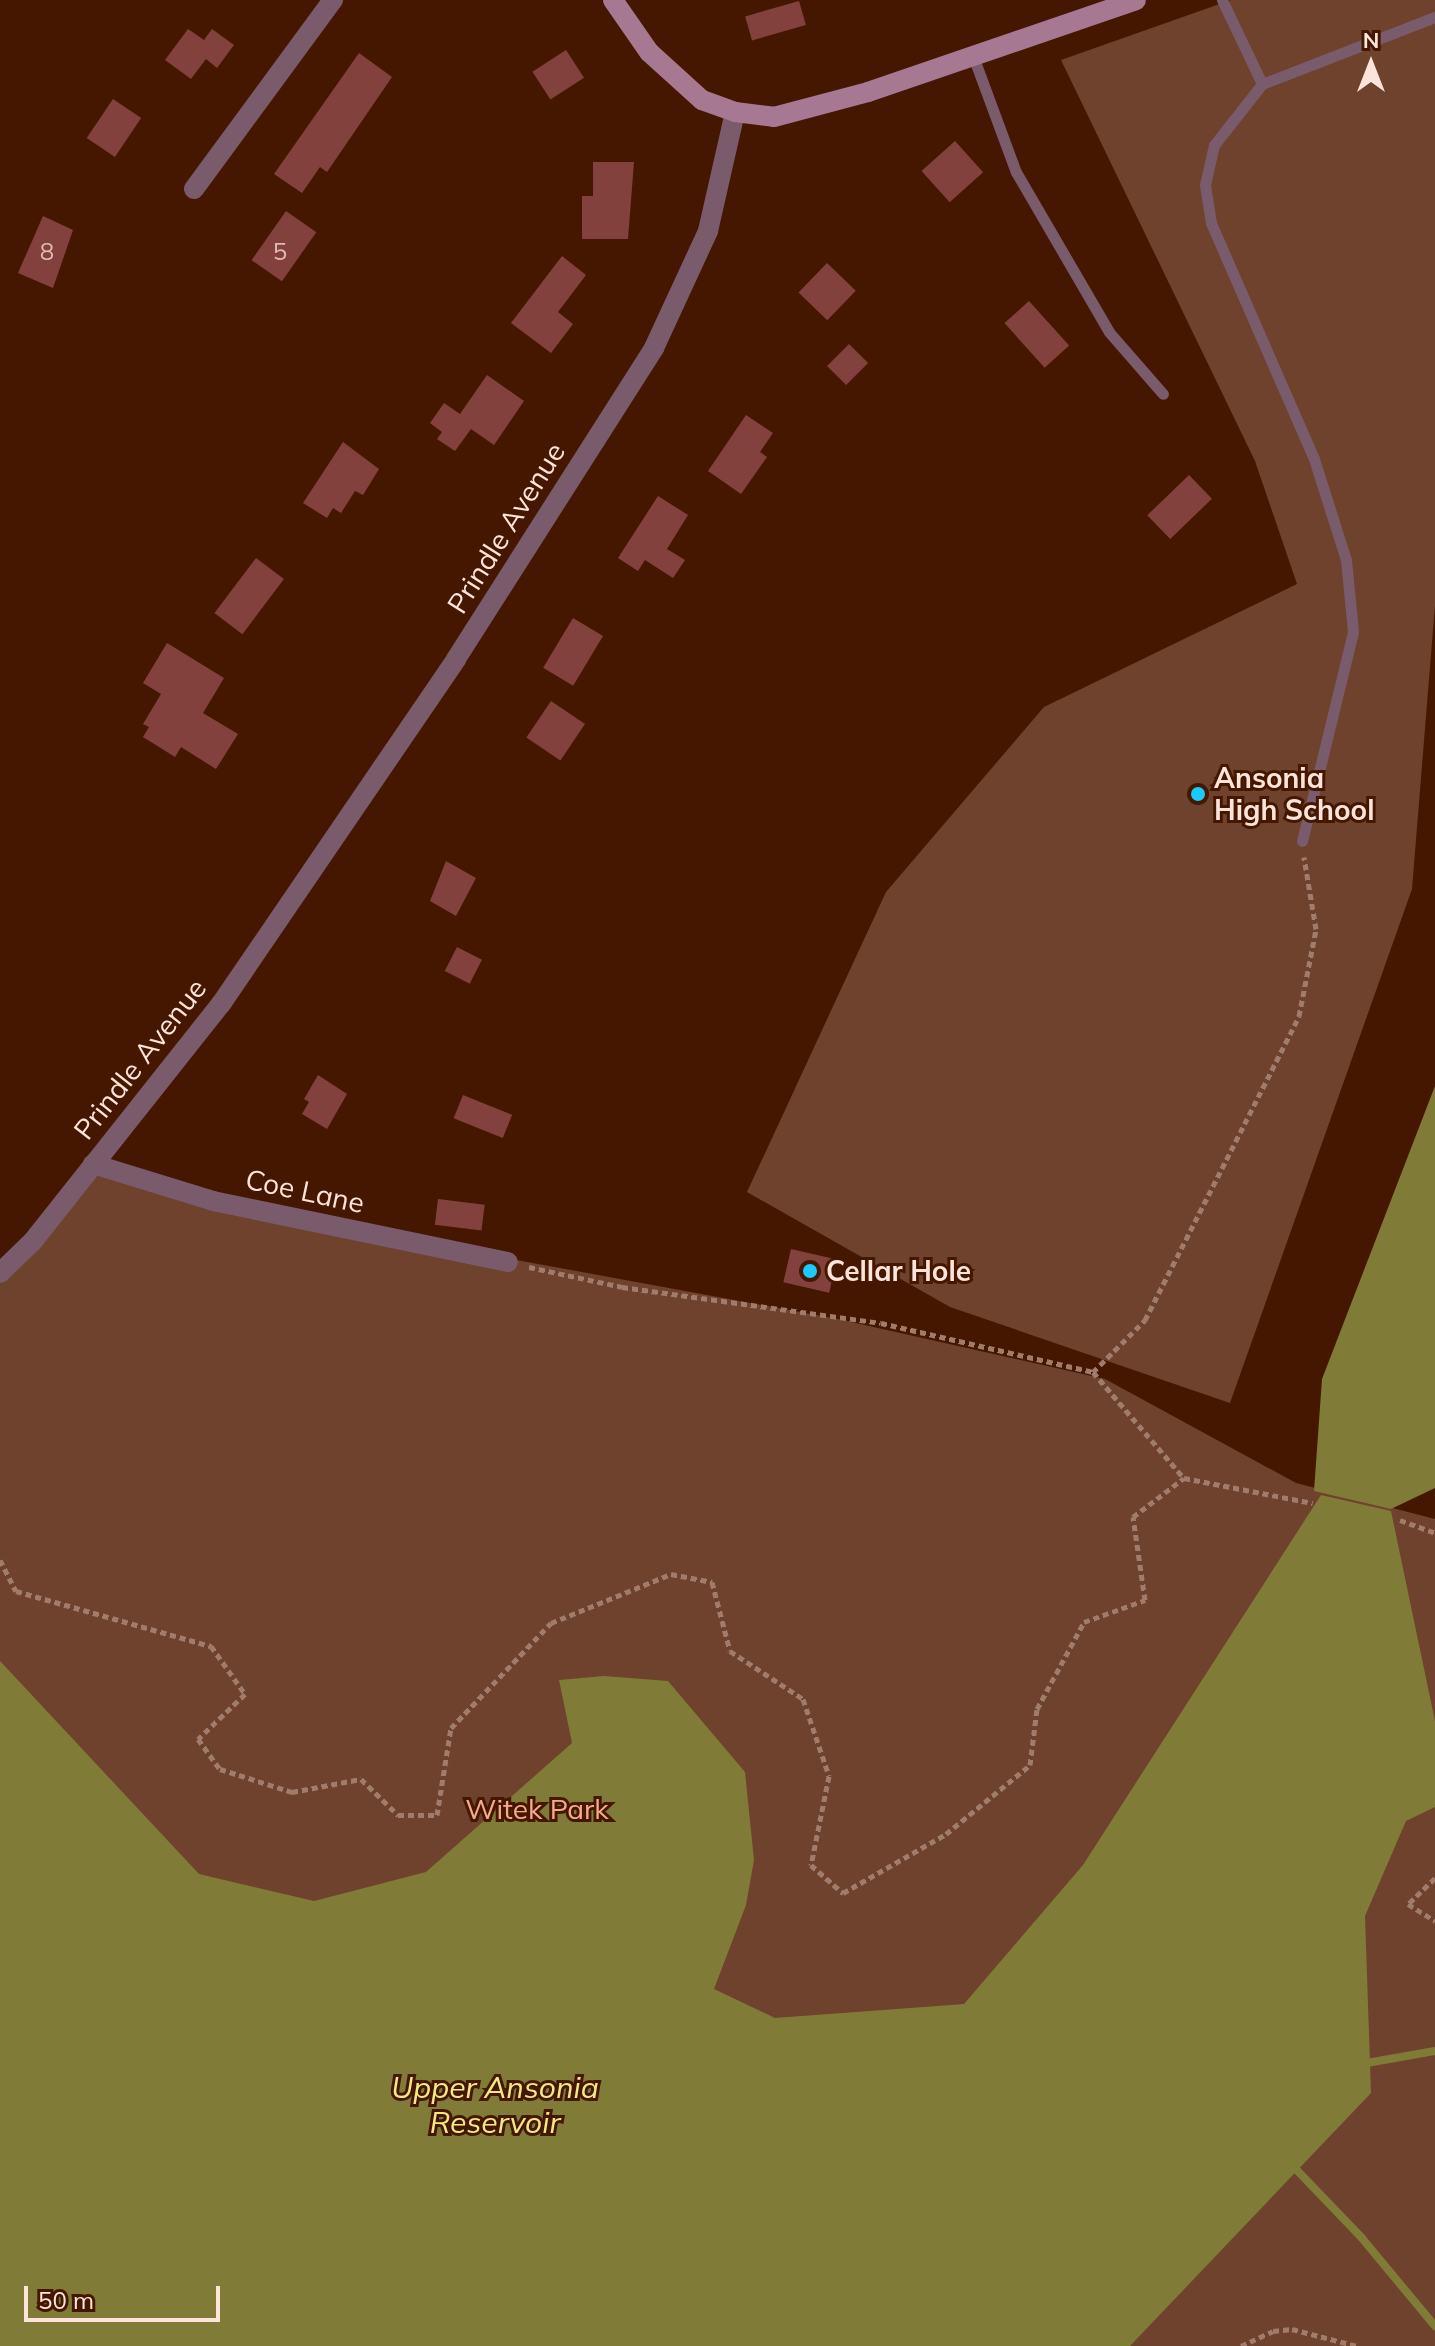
<!DOCTYPE html>
<style>
body{margin:0}
#map{position:relative;width:1435px;height:2346px;overflow:hidden;background:#461700;font-family:Mulish,sans-serif}
div>[style]{position:absolute}
[style*='--x']{left:calc(var(--x)*1px);top:calc(var(--y)*1px);width:calc(var(--w)*1px);rotate:calc(var(--a)*1deg)}
.green>*{inset:0;background:#6f422e}
.water>*{inset:0;background:#807b36}
.stream>*{height:8px;margin:-4px;padding:0 4px;transform-origin:4px;border-radius:4px;background:#807b36}
.building>*{inset:0;background:#82413d;transform-origin:0 0}
.path>*{height:5px;margin-top:-2.5px;transform-origin:0;background:repeating-linear-gradient(90deg,#a07c6c 0 6px,transparent 0 10px)}
.lane>*{height:11px;margin:-5.5px;padding:0 5.5px;transform-origin:5.5px;border-radius:5.5px;background:#795b6c}
.street>*{height:20px;margin:-10px;padding:0 10px;transform-origin:10px;border-radius:10px;background:#795b6c}
.secondary>*{height:20px;margin:-10px;padding:0 10px;transform-origin:10px;border-radius:10px;background:#a77892}
.dots>*{width:22px;height:22px;translate:-50% -50%;box-sizing:border-box;border:4px solid #461700;border-radius:50%}
span{translate:-50% -50%;white-space:nowrap;text-align:center;line-height:1.15;-webkit-text-stroke:6px #461700;paint-order:stroke}
.number-label{font-size:24px;color:#debbb3}
.number-label span{-webkit-text-stroke-width:0}
.street-label{font-size:28px;color:#fce4da}
.poi-label{font-size:28px;color:#fce4da;font-weight:700}
.left{translate:0 -50%;text-align:left}
.park-label{font-size:28px;color:#f4ab8b}
.water-label{font-size:30px;color:#f1e986;font-style:italic}
.north{position:absolute;left:1331px;top:24px;width:80px;height:80px;-webkit-text-stroke:6px #461700;paint-order:stroke;rotate:0deg;font-size:22px;font-weight:700;line-height:32px;text-align:center;color:#fce4da}
.north::after{content:'';display:block;margin:auto;width:28px;height:36px;background:#fce4da;clip-path:polygon(50% 0,100% 100%,50% 72%,0 100%)}
.scale{position:absolute;left:24px;top:2286px;width:196px;height:36px;box-sizing:border-box;border:4px solid #fce4da;border-top:0;padding-left:10px;font-size:24px;line-height:28px;white-space:nowrap;color:#fce4da;-webkit-text-stroke:6px #461700;paint-order:stroke}
</style>
<div id="map">
<div class="green">
<div style="clip-path:polygon(1231px 0,1435px 0,1435px 605px,1412px 889px,1230px 1403px,950px 1307px,747px 1192px,886px 892px,1044px 707px,1297px 584px,1255px 461px,1061px 60px)"></div>
<div style="clip-path:polygon(96px 1173px,206px 1203px,838px 1319px,1105px 1379px,1296px 1483px,1435px 1519px,1435px 2346px,0 2346px,0 1281px)"></div>
</div>
<div class="water">
<div style="clip-path:polygon(1435px 1086px,1435px 1488px,1391px 1509px,1314px 1491px,1322px 1379px)"></div>
<div style="clip-path:polygon(1321px 1495px,1391px 1511px,1435px 1721px,1435px 1807px,1406px 1821px,1365px 1916px,1371px 2093px,1130px 2346px,0 2346px,0 1661px,199px 1874px,314px 1901px,426px 1872px,572px 1743px,559px 1680px,604px 1676px,668px 1681px,745px 1772px,754px 1860px,746px 1905px,714px 1989px,775px 2018px,964px 2004px,1083px 1865px)"></div>
</div>
<div class="stream">
<div style="--x:1361;--y:2064;--w:75;--a:-10"></div>
<div style="--x:1290;--y:2163;--w:103;--a:46.2"></div>
<div style="--x:1361;--y:2237;--w:116;--a:50.3"></div>
</div>
<div class="building">
<div style="left:799px;top:1px;width:25px;height:56px;rotate:74deg"></div>
<div style="clip-path:polygon(188px 29px,204px 40px,212px 29px,234px 45px,217px 68px,206px 59px,191px 79px,165px 60px)"></div>
<div style="left:566px;top:50px;width:33px;height:40px;rotate:57deg"></div>
<div style="clip-path:polygon(359px 53px,392px 77px,327px 172px,320px 167px,302px 193px,274px 174px)"></div>
<div style="left:113px;top:99px;width:34px;height:47px;rotate:34deg"></div>
<div style="left:955px;top:141px;width:42px;height:45px;rotate:48deg"></div>
<div style="clip-path:polygon(593px 162px,634px 162px,628px 239px,582px 239px,582px 196px,593px 196px)"></div>
<div style="left:286px;top:211px;width:37px;height:60px;rotate:35deg"></div>
<div style="clip-path:polygon(43px 216px,73px 230px,53px 288px,18px 273px)"></div>
<div style="clip-path:polygon(562px 256px,586px 275px,558px 312px,573px 324px,551px 353px,511px 323px)"></div>
<div style="left:827px;top:263px;width:40px;height:41px;rotate:44deg"></div>
<div style="left:1029px;top:301px;width:60px;height:33px;rotate:48deg"></div>
<div style="left:849px;top:344px;width:27px;height:31px;rotate:45deg"></div>
<div style="clip-path:polygon(487px 375px,524px 401px,494px 445px,471px 429px,455px 451px,437px 439px,442px 432px,430px 423px,444px 403px,460px 414px)"></div>
<div style="clip-path:polygon(746px 415px,773px 433px,760px 452px,767px 457px,741px 494px,708px 471px)"></div>
<div style="clip-path:polygon(343px 442px,379px 469px,363px 495px,355px 491px,341px 513px,333px 508px,327px 518px,303px 503px)"></div>
<div style="left:1189px;top:475px;width:33px;height:58px;rotate:46deg"></div>
<div style="clip-path:polygon(658px 496px,688px 515px,667px 549px,685px 560px,673px 578px,645px 560px,638px 571px,618px 558px)"></div>
<div style="left:256px;top:558px;width:35px;height:69px;rotate:37deg"></div>
<div style="left:573px;top:618px;width:35px;height:58px;rotate:31deg"></div>
<div style="clip-path:polygon(167px 643px,224px 678px,203px 713px,238px 734px,216px 769px,181px 747px,175px 757px,143px 737px,149px 727px,143px 724px,161px 694px,143px 683px)"></div>
<div style="left:551px;top:701px;width:41px;height:44px;rotate:34deg"></div>
<div style="clip-path:polygon(446px 861px,476px 878px,456px 916px,430px 901px)"></div>
<div style="left:457px;top:947px;width:28px;height:27px;rotate:27deg"></div>
<div style="clip-path:polygon(318px 1075px,347px 1094px,327px 1129px,302px 1114px,309px 1102px,304px 1099px)"></div>
<div style="left:463px;top:1095px;width:53px;height:25px;rotate:22deg"></div>
<div style="left:438px;top:1199px;width:47px;height:26px;rotate:7deg"></div>
<div style="left:791px;top:1249px;width:47px;height:34px;rotate:13deg"></div>
</div>
<div class="path">
<div style="--x:529;--y:1267;--w:95;--a:12.1"></div>
<div style="--x:622;--y:1287;--w:261;--a:7.9"></div>
<div style="--x:881;--y:1323;--w:218;--a:13"></div>
<div style="--x:1093;--y:1372;--w:140;--a:49.4"></div>
<div style="--x:1184;--y:1478;--w:131;--a:11"></div>
<div style="--x:1093;--y:1372;--w:74;--a:-45"></div>
<div style="--x:1145;--y:1320;--w:341;--a:-63.1"></div>
<div style="--x:1299;--y:1016;--w:89;--a:-78.9"></div>
<div style="--x:1316;--y:929;--w:73;--a:-99.5"></div>
<div style="--x:1400;--y:1520;--w:37;--a:20"></div>
<div style="--x:0;--y:1560;--w:35;--a:63"></div>
<div style="--x:16;--y:1591;--w:203;--a:15.8"></div>
<div style="--x:211;--y:1646;--w:59;--a:54.7"></div>
<div style="--x:245;--y:1694;--w:65;--a:136.2"></div>
<div style="--x:198;--y:1739;--w:37;--a:54"></div>
<div style="--x:220;--y:1769;--w:76;--a:17.7"></div>
<div style="--x:292;--y:1792;--w:70;--a:-10.7"></div>
<div style="--x:361;--y:1779;--w:52;--a:44.2"></div>
<div style="--x:398;--y:1815;--w:39;--a:0"></div>
<div style="--x:437;--y:1815;--w:88;--a:-80.9"></div>
<div style="--x:451;--y:1728;--w:145;--a:-46.4"></div>
<div style="--x:551;--y:1623;--w:130;--a:-22.2"></div>
<div style="--x:671;--y:1574;--w:42;--a:11"></div>
<div style="--x:712;--y:1582;--w:71;--a:75.4"></div>
<div style="--x:730;--y:1651;--w:87;--a:33.3"></div>
<div style="--x:803;--y:1699;--w:81;--a:71.3"></div>
<div style="--x:829;--y:1776;--w:91;--a:101.4"></div>
<div style="--x:811;--y:1865;--w:43;--a:41.2"></div>
<div style="--x:843;--y:1893;--w:119;--a:-29.8"></div>
<div style="--x:946;--y:1834;--w:109;--a:-39.4"></div>
<div style="--x:1030;--y:1765;--w:56;--a:-82.9"></div>
<div style="--x:1037;--y:1709;--w:99;--a:-61.6"></div>
<div style="--x:1084;--y:1622;--w:65;--a:-19.8"></div>
<div style="--x:1145;--y:1600;--w:84;--a:-98.2"></div>
<div style="--x:1133;--y:1517;--w:64;--a:-37.4"></div>
<div style="--x:1435;--y:1878;--w:37;--a:136"></div>
<div style="--x:1408;--y:1904;--w:32;--a:32"></div>
<div style="--x:1241;--y:2346;--w:35;--a:-25"></div>
<div style="--x:1273;--y:2331;--w:19;--a:-6"></div>
<div style="--x:1292;--y:2329;--w:67;--a:14.7"></div>
</div>
<div class="lane">
<div style="--x:1222;--y:0;--w:93;--a:64.5"></div>
<div style="--x:1262;--y:84;--w:186;--a:-21.2"></div>
<div style="--x:973;--y:56;--w:124;--a:69.7"></div>
<div style="--x:1016;--y:172;--w:185;--a:59.8"></div>
<div style="--x:1109;--y:332;--w:82;--a:48.9"></div>
<div style="--x:1262;--y:84;--w:78;--a:128.2"></div>
<div style="--x:1214;--y:145;--w:41;--a:102.7"></div>
<div style="--x:1205;--y:185;--w:38;--a:81"></div>
<div style="--x:1211;--y:223;--w:257;--a:66.4"></div>
<div style="--x:1314;--y:459;--w:106;--a:72.4"></div>
<div style="--x:1346;--y:560;--w:72;--a:84.4"></div>
<div style="--x:1353;--y:632;--w:215;--a:103.7"></div>
</div>
<div class="street">
<div style="--x:194;--y:189;--w:235;--a:-53.7"></div>
<div style="--x:93;--y:1164;--w:126;--a:17.1"></div>
<div style="--x:213;--y:1201;--w:301;--a:11.7"></div>
<div style="--x:0;--y:1273;--w:46;--a:-44.1"></div>
<div style="--x:33;--y:1241;--w:303;--a:-51.6"></div>
<div style="--x:221;--y:1004;--w:417;--a:-55.7"></div>
<div style="--x:456;--y:659;--w:369;--a:-57.5"></div>
<div style="--x:654;--y:348;--w:129;--a:-65.2"></div>
<div style="--x:708;--y:231;--w:122;--a:-77.2"></div>
</div>
<div class="secondary">
<div style="--x:613;--y:0;--w:63;--a:55.3"></div>
<div style="--x:649;--y:52;--w:72;--a:42.2"></div>
<div style="--x:702;--y:100;--w:35;--a:20"></div>
<div style="--x:735;--y:112;--w:39;--a:7"></div>
<div style="--x:774;--y:117;--w:97;--a:-14.9"></div>
<div style="--x:868;--y:92;--w:283;--a:-18.9"></div>
</div>
<div class="dots">
<div style="left:1198px;top:794px;background:#1acafc"></div>
<div style="left:810px;top:1271px;background:#1acafc"></div>
</div>
<div class="number-label">
<span style="left:47px;top:252px">8</span>
<span style="left:280px;top:252px">5</span>
</div>
<div class="street-label">
<span style="left:506px;top:528px;rotate:-58deg">Prindle Avenue</span>
<span style="left:140px;top:1059px;rotate:-52deg">Prindle Avenue</span>
<span style="left:305px;top:1191px;rotate:12deg">Coe Lane</span>
</div>
<div class="poi-label">
<span class="left" style="left:1214px;top:794px">Ansonia<br>High School</span>
<span class="left" style="left:826px;top:1271px">Cellar Hole</span>
</div>
<div class="park-label">
<span style="left:537px;top:1809px">Witek Park</span>
</div>
<div class="water-label">
<span style="left:495px;top:2104px">Upper Ansonia<br>Reservoir</span>
</div>
<div class="north">N</div>
<div class="scale">50 m</div>
</div>
